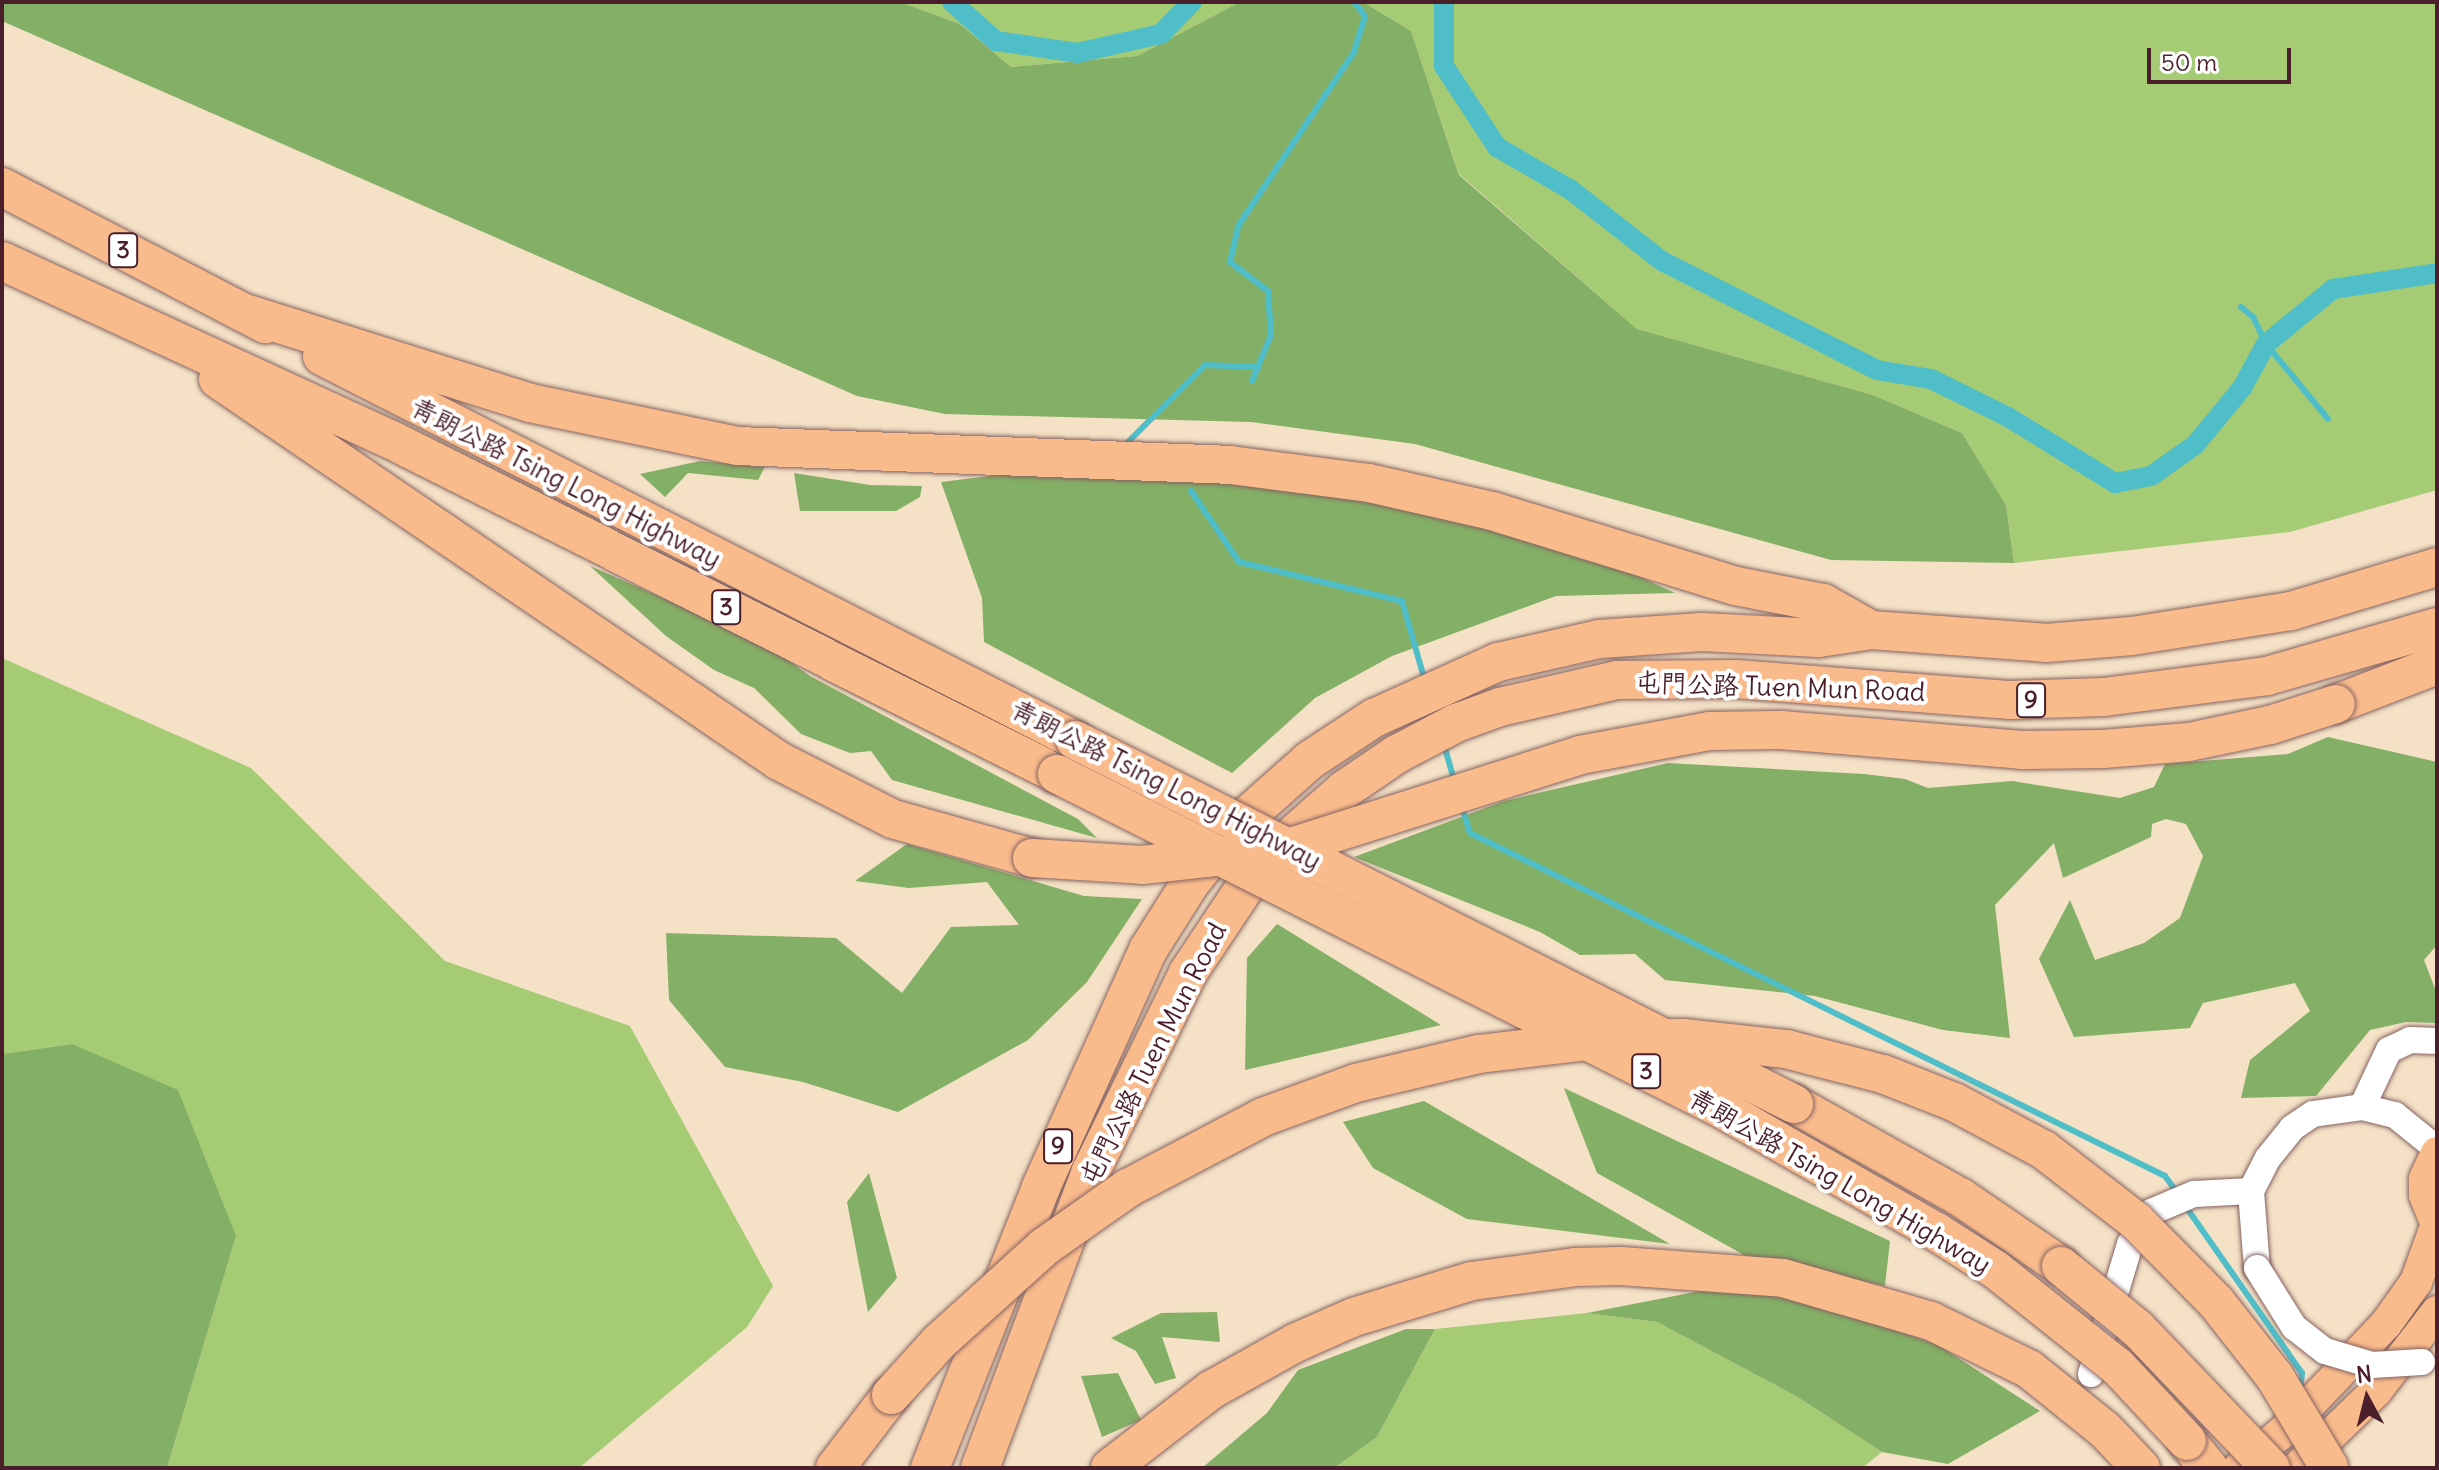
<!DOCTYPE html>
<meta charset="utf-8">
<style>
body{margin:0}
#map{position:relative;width:2439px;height:1470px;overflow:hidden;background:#f4e1c6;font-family:Delius,"LXGW WenKai TC",sans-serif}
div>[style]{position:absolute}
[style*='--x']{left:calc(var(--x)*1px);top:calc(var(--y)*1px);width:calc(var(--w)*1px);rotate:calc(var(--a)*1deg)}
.green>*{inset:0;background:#a6cb75}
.forest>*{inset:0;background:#84af66}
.stream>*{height:6px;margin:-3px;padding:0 3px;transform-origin:3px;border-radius:3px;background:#50bec8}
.canal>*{height:20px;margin:-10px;padding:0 10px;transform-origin:10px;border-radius:10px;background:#50bec8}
.roads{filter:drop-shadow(0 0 2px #866361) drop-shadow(0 0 2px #866361)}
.minor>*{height:26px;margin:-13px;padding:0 13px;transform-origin:13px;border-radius:13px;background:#fff}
.major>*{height:32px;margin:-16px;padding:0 16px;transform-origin:16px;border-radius:16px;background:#fabb8c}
.highway>*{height:38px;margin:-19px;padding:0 19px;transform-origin:19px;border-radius:19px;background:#fabb8c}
.bridges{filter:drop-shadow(0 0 2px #866361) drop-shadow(0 0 2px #866361)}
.minor-bridge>*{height:26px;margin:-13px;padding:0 13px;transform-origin:13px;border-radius:13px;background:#fff}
.highway-bridge>*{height:38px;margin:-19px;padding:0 19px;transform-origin:19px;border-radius:19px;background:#fabb8c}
span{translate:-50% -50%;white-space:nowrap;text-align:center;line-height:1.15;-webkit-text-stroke:8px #fff;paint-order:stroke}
.shield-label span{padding:2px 6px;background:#fff;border:2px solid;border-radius:6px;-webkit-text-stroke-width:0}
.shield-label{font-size:24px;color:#4a1f2b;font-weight:700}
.street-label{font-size:26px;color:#4a1f2b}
.frame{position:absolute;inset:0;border:4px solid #4a1f2b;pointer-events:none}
.north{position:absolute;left:2327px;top:1358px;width:80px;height:80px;-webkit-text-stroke:6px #fff;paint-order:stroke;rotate:353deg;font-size:22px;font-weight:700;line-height:32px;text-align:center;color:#4a1f2b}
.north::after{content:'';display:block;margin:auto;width:28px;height:36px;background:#4a1f2b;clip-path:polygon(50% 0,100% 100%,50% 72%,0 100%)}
.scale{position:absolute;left:2147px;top:48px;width:144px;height:36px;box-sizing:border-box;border:4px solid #4a1f2b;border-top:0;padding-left:10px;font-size:24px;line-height:28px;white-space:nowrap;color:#4a1f2b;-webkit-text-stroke:6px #fff;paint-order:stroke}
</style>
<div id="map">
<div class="green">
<div style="clip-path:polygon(900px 2px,1240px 2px,1137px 56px,1011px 67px,960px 24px)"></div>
<div style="clip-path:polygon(1363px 2px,2437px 2px,2437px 490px,2290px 532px,2014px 563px,2006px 505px,1962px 433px,1873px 395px,1637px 329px,1459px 174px,1411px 31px)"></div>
<div style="clip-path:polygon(2px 658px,251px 768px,445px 961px,630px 1026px,773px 1286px,747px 1327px,579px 1468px,167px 1468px,236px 1236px,72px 1044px,2px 1054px)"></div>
<div style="clip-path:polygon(1587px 1313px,1657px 1322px,1796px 1396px,1882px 1452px,1862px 1468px,1334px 1468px,1377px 1437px,1435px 1329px)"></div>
</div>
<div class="forest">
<div style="clip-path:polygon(2px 2px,900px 2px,960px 24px,1011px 67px,1137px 56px,1240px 2px,1363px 2px,1411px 31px,1459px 175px,1637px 329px,1873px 395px,1962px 433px,2006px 505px,2014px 563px,1831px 560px,1415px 444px,1251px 422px,945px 414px,857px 396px,2px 21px)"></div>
<div style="clip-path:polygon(700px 461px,765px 467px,758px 480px,688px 473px,665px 497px,640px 474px)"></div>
<div style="clip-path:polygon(794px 473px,870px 485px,922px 486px,920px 497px,896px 511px,800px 511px)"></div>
<div style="clip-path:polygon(1015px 473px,1332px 485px,1556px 538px,1675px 593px,1556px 596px,1392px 656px,1315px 698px,1232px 773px,984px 642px,982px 598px,941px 482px)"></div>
<div style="clip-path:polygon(590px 566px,763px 642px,810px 676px,1078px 819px,1097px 838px,892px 780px,871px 751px,850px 753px,801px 734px,754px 688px,714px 670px,666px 636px)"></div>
<div style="clip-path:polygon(2328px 737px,2437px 762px,2437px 945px,2424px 960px,2437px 994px,2437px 1023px,2406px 1022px,2370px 1030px,2316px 1096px,2241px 1098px,2250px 1060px,2310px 1011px,2295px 983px,2203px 1003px,2190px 1028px,2074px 1037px,2039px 959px,2070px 900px,2095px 960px,2144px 943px,2180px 918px,2203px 856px,2186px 824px,2166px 819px,2152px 824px,2151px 837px,2063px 878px,2054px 843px,1995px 905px,2010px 1038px,1943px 1030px,1815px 996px,1665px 980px,1635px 954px,1580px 955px,1540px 932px,1354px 857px,1504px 801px,1668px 763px,1864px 774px,1905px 779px,1928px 788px,2012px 781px,2120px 798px,2154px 787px,2165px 764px,2288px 754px)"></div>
<div style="clip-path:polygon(907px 844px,1084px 896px,1142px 899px,1087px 982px,1028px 1040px,898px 1112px,803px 1082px,725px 1067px,669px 1000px,666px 933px,836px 938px,902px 993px,951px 927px,1019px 925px,987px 882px,909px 888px,855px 881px)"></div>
<div style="clip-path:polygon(1277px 924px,1441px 1025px,1245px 1070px,1247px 958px)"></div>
<div style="clip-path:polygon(72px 1044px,178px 1090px,236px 1236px,167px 1468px,2px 1468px,2px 1054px)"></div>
<div style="clip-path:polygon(1564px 1088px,1890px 1241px,1885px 1286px,1744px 1255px,1597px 1173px)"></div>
<div style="clip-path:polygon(1424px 1101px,1670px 1244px,1467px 1219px,1373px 1168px,1343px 1122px)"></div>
<div style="clip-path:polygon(869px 1173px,897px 1278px,868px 1312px,847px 1202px)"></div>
<div style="clip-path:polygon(1731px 1285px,1832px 1308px,1938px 1345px,2040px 1411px,1948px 1464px,1882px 1452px,1796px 1396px,1657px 1322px,1587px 1313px)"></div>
<div style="clip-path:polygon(1217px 1312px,1220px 1342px,1162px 1337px,1176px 1378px,1155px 1384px,1136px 1351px,1111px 1338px,1161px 1313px)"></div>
<div style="clip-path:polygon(1406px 1329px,1435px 1329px,1377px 1437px,1334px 1468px,1202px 1468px,1267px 1413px,1298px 1370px)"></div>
<div style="clip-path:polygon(1118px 1373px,1141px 1420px,1102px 1437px,1081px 1376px)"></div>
</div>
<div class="stream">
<div style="--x:2241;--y:307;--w:16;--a:40"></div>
<div style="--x:2253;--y:317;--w:30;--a:64"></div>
<div style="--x:2266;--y:344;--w:97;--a:50.4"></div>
<div style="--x:1252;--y:381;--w:50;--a:-67.6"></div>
<div style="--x:1271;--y:335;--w:44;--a:-93.9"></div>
<div style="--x:1268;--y:291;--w:48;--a:-142.7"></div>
<div style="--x:1230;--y:262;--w:37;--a:-77"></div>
<div style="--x:1238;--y:226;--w:209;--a:-56.3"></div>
<div style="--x:1354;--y:52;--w:38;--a:-73"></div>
<div style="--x:1365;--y:16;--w:18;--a:-128"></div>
<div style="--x:1124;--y:446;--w:115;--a:-45"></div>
<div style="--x:1205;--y:365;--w:53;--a:2.2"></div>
<div style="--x:1191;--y:491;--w:86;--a:55.9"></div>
<div style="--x:1239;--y:562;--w:168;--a:13.5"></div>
<div style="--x:1402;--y:601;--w:83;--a:74"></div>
<div style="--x:1444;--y:745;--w:37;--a:74"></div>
<div style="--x:1462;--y:807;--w:27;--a:73"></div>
<div style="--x:1470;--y:833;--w:775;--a:26.27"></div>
<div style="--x:2165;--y:1176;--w:22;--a:54"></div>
<div style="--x:2184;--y:1204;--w:206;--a:55.1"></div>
<div style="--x:2302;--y:1373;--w:18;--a:96"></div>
</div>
<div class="canal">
<div style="--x:952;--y:2;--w:59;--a:41.6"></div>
<div style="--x:996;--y:41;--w:82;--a:8.4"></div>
<div style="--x:1077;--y:53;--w:86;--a:-12.7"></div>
<div style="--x:1161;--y:34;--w:45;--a:-45.9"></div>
<div style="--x:1444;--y:2;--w:64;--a:90"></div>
<div style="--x:1444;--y:66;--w:97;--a:56.8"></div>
<div style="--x:1497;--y:147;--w:86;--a:30.2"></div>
<div style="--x:1571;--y:190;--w:115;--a:38"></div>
<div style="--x:1662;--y:261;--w:241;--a:26.9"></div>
<div style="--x:1877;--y:370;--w:55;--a:9.5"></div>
<div style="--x:1931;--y:379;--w:86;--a:26.3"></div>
<div style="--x:2008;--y:417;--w:126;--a:31.7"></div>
<div style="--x:2115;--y:483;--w:37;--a:-11"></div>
<div style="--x:2151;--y:476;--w:54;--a:-35.2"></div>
<div style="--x:2195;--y:445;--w:74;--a:-50.5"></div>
<div style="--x:2242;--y:388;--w:50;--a:-61.4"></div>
<div style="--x:2266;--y:344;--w:87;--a:-39.4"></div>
<div style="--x:2333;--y:289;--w:105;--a:-8.7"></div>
</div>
<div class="roads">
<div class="minor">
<div style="--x:2362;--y:1107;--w:63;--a:-64.7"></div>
<div style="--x:2389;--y:1050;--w:23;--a:-25"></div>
<div style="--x:2410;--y:1040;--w:27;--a:2"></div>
<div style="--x:2257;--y:1268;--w:77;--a:-94.5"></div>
<div style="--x:2251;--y:1191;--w:37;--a:-63"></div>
<div style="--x:2268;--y:1158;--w:38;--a:-51"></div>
<div style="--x:2292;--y:1128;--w:25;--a:-34"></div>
<div style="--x:2313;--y:1114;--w:49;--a:-8.1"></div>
<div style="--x:2362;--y:1107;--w:34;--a:14"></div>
<div style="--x:2395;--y:1115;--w:54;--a:39"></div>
<div style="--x:2091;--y:1374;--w:136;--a:-73.3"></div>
<div style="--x:2130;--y:1244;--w:38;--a:-57"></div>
<div style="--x:2151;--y:1212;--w:47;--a:-22.7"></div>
<div style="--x:2194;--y:1194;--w:57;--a:-3"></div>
</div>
<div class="major">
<div style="--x:2437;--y:1153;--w:29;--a:115"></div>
<div style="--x:2425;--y:1179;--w:16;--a:90"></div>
<div style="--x:2425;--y:1195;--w:31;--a:68"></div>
<div style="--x:2239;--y:1468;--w:60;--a:-39.6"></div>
<div style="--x:2285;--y:1430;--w:146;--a:-46.4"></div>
<div style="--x:2386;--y:1324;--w:52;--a:-54.5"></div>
<div style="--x:2416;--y:1282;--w:62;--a:-70.1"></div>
<div style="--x:2297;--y:1468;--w:110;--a:-44.3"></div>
<div style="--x:2376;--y:1391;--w:100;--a:-52.3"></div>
</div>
<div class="highway">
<div style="--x:2;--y:187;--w:297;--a:27.5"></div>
<div style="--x:2;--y:261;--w:431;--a:24.7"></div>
<div style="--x:394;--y:441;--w:742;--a:26.67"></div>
<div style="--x:245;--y:313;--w:299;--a:17.5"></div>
<div style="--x:530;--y:403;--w:212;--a:11.7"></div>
<div style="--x:738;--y:446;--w:492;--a:2.2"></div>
<div style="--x:1230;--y:465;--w:140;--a:7.4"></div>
<div style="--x:1369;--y:483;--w:126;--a:12.8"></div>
<div style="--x:1492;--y:511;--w:255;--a:17.1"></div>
<div style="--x:1736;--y:586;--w:89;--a:11.1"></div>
<div style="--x:1823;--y:603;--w:55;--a:29.4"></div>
<div style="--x:322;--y:356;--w:845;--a:27.02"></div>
<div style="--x:218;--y:379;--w:679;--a:34.25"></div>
<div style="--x:779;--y:761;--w:128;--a:27"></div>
<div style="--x:893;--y:819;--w:144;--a:15.7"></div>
<div style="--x:2336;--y:704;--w:108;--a:-21.1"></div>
<div style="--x:1794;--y:1104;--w:190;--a:29.3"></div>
<div style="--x:1960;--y:1197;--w:122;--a:34.3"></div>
<div style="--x:2187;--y:1441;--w:35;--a:51"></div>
<div style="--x:835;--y:1468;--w:92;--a:-52.5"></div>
<div style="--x:930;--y:1468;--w:302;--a:-68.4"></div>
<div style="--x:1041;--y:1187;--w:260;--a:-65.7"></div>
<div style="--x:1148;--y:950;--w:80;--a:-57.7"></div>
<div style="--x:1191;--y:882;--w:75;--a:-51"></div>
<div style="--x:1238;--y:824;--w:96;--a:-41.6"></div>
<div style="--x:1310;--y:760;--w:77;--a:-33.3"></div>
<div style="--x:1374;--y:718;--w:136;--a:-24.3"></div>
<div style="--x:1498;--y:662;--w:104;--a:-12.8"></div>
<div style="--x:1599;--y:639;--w:103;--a:-3.9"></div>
<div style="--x:1702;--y:632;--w:117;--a:2.9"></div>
<div style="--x:1819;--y:638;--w:53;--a:-8.7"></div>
<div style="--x:1871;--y:630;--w:175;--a:4.2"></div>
<div style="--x:2046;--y:643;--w:86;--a:-4.7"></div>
<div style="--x:2132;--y:636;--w:161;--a:-8.9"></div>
<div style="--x:2291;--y:611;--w:152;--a:-16.8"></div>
<div style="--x:980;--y:1468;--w:317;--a:-69.5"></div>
<div style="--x:1091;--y:1171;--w:220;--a:-63.9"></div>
<div style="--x:1188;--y:973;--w:132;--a:-56.4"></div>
<div style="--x:1261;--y:863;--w:111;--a:-41.3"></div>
<div style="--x:1344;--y:790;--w:64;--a:-34.2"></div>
<div style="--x:1397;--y:754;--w:67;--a:-27.7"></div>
<div style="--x:1456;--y:723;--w:47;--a:-20"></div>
<div style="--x:1500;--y:707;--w:120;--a:-13"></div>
<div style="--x:1617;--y:680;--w:119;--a:-0.5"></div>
<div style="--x:1736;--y:679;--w:275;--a:4.4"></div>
<div style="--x:2010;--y:700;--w:94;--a:-1.8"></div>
<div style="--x:2104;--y:697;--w:164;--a:-7.3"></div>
<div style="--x:2267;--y:676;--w:177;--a:-16.1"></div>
<div style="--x:1110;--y:1468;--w:128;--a:-37.7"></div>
<div style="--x:1211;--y:1390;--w:96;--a:-29.2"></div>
<div style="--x:1295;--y:1343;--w:64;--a:-23.8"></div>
<div style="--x:1354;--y:1317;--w:123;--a:-17"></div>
<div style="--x:1472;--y:1281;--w:104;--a:-7.7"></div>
<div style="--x:1575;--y:1267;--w:46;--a:-1.2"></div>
<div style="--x:1621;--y:1266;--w:162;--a:4.2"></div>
<div style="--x:1783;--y:1278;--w:154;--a:16.2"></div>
<div style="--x:1931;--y:1321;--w:109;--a:26.1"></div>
<div style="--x:2029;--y:1369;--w:97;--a:38.8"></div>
<div style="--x:2105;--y:1430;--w:52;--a:46.5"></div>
</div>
</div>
<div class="bridges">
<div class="minor-bridge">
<div style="--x:2257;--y:1268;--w:70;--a:57.9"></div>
<div style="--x:2294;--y:1327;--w:39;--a:38"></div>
<div style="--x:2325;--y:1351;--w:49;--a:16.6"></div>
<div style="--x:2372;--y:1365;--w:50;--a:-3.4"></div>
</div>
<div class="highway-bridge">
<div style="--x:1075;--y:740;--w:806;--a:26.85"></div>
<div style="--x:1057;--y:774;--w:742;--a:26.74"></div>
<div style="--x:1720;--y:1108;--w:248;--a:29.8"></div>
<div style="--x:1935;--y:1231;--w:72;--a:32.6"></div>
<div style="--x:1996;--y:1270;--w:156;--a:38.5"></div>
<div style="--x:2118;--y:1367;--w:101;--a:47"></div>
<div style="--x:1032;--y:858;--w:110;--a:3.6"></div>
<div style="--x:1142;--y:865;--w:140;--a:-6.2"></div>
<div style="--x:1281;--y:850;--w:314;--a:-17.6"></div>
<div style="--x:1580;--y:755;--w:131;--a:-10.5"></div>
<div style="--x:1709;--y:731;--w:72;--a:-0.8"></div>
<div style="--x:1781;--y:730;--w:242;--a:4.7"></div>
<div style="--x:2022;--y:750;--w:81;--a:-0.7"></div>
<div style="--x:2103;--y:749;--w:86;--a:-4.7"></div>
<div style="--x:2189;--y:742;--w:83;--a:-11.9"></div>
<div style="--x:2270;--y:725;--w:69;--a:-17.7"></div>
<div style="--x:2061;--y:1266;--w:99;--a:39.3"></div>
<div style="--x:2138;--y:1329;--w:192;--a:46.3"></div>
<div style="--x:891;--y:1395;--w:72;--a:-47.8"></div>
<div style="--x:939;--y:1342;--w:142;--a:-42.1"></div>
<div style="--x:1044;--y:1247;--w:103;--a:-35.1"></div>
<div style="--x:1128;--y:1188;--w:153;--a:-27.7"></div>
<div style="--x:1263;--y:1117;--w:99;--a:-20.1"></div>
<div style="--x:1356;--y:1083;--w:126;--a:-13.3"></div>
<div style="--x:1479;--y:1054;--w:127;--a:-6.8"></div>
<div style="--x:1605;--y:1039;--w:78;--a:-0.7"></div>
<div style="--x:1683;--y:1038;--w:104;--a:6.1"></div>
<div style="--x:1786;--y:1049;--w:100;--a:14.5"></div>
<div style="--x:1883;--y:1074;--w:76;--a:21.5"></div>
<div style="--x:1954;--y:1102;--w:102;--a:28.1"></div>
<div style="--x:2044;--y:1150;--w:116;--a:37.7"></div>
<div style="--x:2136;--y:1221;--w:114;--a:45.4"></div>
<div style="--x:2216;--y:1302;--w:95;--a:51.8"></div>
<div style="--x:2275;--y:1377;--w:105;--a:59"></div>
</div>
</div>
<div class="shield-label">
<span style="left:123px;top:250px">3</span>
<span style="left:726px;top:607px">3</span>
<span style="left:2031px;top:700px">9</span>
<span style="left:1646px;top:1071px">3</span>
<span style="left:1058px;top:1146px">9</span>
</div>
<div class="street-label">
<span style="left:566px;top:483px;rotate:27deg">青朗公路 Tsing Long Highway</span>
<span style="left:1780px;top:687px;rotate:2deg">屯門公路 Tuen Mun Road</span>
<span style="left:1166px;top:785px;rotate:27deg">青朗公路 Tsing Long Highway</span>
<span style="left:1153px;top:1054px;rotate:-63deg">屯門公路 Tuen Mun Road</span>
<span style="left:1840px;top:1181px;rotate:30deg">青朗公路 Tsing Long Highway</span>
</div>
<div class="frame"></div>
<div class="north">N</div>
<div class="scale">50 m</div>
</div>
